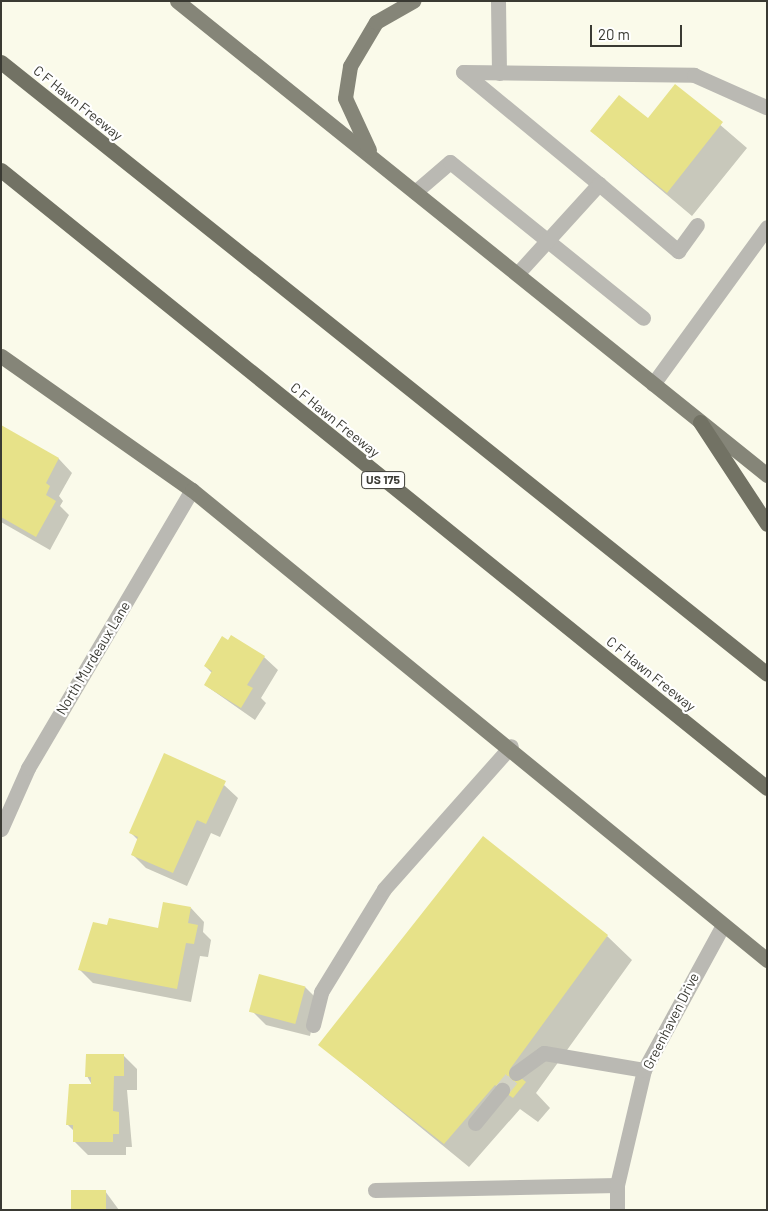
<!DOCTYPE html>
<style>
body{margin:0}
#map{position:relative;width:768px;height:1211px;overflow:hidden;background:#fafaea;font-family:Barlow,sans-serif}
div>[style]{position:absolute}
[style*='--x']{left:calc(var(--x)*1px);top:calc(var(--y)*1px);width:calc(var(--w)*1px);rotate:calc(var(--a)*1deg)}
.shadow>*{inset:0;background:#0003}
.building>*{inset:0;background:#e7e289;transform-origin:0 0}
.minor-tunnel>*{height:15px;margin-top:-7.5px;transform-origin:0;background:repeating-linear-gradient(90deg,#d4d4c5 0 15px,transparent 0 23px)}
.minor>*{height:15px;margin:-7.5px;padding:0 7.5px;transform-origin:7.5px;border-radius:7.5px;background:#bab9b3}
.major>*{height:15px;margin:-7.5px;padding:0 7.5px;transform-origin:7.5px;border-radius:7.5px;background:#858578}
.highway>*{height:15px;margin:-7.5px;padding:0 7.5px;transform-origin:7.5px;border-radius:7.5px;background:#727264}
span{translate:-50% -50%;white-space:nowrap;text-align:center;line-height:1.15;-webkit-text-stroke:4.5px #fff;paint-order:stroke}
.shield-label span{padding:1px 4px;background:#fff;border:1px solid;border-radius:4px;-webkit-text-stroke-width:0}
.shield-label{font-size:12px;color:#3a3a33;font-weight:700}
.street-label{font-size:14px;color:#3a3a33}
.frame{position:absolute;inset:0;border:2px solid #3a3a33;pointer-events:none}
.scale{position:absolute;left:590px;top:25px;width:92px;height:22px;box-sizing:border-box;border:2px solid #3a3a33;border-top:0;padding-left:6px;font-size:15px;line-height:18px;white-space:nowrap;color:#3a3a33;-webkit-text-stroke:4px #fff;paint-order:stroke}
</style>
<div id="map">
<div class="shadow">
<div style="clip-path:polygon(675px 86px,747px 148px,692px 216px,591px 131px,648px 120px)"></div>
<div style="clip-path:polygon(1px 427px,59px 459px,72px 473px,59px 496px,63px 501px,60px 506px,69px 515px,50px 550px,1px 522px)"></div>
<div style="clip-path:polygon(264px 657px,278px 670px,261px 698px,266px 703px,255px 720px,205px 685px,212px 673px,205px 666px)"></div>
<div style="clip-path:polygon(224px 785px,238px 798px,220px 837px,211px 833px,187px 886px,146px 868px,132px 854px,138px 840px,130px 832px)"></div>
<div style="clip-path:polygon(191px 908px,204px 922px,203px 932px,211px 940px,208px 957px,200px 956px,191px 1002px,93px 983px,79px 969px,108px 926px,159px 929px)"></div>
<div style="clip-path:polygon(607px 936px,632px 960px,536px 1093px,550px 1108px,538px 1122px,520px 1109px,469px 1167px,320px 1045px)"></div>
<div style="clip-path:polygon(305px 987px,318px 1000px,310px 1036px,266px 1025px,252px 1011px)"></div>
<div style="clip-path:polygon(124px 1056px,137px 1069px,137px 1090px,127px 1090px,132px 1147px,126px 1147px,126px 1155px,88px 1155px,74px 1141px,74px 1131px,67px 1124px,70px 1085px,92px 1085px,87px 1076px)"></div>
<div style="clip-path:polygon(72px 1191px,105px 1191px,119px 1210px,71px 1210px)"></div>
</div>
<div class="building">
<div style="clip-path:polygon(675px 84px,723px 122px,667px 193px,590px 131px,619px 95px,648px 118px)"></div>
<div style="clip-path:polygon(1px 425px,59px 458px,46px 483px,50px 486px,46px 495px,56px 501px,36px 537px,1px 517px)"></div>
<div style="clip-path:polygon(231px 635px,265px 656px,247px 685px,253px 688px,241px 708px,204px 685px,212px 671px,204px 666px,222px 636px,228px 640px)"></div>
<div style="clip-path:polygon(164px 753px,226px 781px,206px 824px,197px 820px,173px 873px,131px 855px,138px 837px,129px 833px)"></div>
<div style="clip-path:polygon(483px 836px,608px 935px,510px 1069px,526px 1082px,513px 1098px,495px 1085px,444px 1144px,318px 1045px)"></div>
<div style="clip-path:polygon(163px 902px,191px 907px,188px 923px,198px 925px,194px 944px,186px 943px,177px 989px,78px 970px,93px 922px,107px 925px,109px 918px,158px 928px)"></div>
<div style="left:259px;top:974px;width:48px;height:39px;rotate:15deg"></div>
<div style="clip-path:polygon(86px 1054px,124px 1054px,124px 1076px,114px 1076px,113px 1111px,119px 1112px,119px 1134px,113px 1134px,113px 1142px,73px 1142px,73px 1125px,66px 1125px,69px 1084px,91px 1084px,91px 1077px,85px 1077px)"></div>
<div style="left:71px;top:1190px;width:35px;height:20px"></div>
</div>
<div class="minor-tunnel">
<div style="--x:502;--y:1090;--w:22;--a:-51"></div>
</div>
<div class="minor">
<div style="--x:498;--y:1;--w:72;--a:89.2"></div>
<div style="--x:599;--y:184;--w:176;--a:-140.5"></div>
<div style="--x:463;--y:72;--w:231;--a:0.7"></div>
<div style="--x:694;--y:75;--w:79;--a:24"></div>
<div style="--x:415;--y:192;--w:46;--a:-40.6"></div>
<div style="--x:450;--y:162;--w:248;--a:38.9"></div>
<div style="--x:517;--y:274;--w:122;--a:-47.7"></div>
<div style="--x:599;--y:184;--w:104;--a:40.3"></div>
<div style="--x:678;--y:251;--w:32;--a:-54"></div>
<div style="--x:653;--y:384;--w:194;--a:-54"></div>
<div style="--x:1;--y:829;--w:67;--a:-66.1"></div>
<div style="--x:28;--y:768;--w:323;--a:-59.5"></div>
<div style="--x:313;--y:1025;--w:34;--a:-76"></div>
<div style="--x:321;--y:992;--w:121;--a:-58.5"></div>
<div style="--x:384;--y:889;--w:191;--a:-48.4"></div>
<div style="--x:516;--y:1073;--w:34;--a:-36"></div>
<div style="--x:544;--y:1053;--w:101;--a:9.6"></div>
<div style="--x:475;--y:1123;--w:43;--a:-50.7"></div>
<div style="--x:375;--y:1190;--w:242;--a:-1.2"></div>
<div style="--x:617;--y:1210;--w:25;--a:-90"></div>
<div style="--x:617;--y:1185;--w:118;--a:-76.8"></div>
<div style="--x:644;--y:1070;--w:165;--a:-61.4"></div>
</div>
<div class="major">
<div style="--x:177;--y:1;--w:757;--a:38.78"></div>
<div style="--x:369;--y:150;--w:57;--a:-114.8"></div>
<div style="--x:345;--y:98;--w:32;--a:-81"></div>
<div style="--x:350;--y:66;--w:51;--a:-59.4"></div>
<div style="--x:376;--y:22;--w:43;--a:-29.6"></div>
<div style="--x:1;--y:356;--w:233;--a:35.1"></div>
<div style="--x:192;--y:490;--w:743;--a:39.26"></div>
</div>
<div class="highway">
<div style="--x:1;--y:62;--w:980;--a:38.62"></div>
<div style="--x:1;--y:170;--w:984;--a:38.9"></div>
<div style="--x:700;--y:422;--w:122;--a:56.7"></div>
</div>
<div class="shield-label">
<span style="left:383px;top:480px">US 175</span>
</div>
<div class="street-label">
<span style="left:78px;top:103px;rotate:39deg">C F Hawn Freeway</span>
<span style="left:335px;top:420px;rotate:39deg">C F Hawn Freeway</span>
<span style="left:93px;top:658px;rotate:-59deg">North Murdeaux Lane</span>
<span style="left:651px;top:674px;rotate:39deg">C F Hawn Freeway</span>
<span style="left:671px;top:1021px;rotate:-63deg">Greenhaven Drive</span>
</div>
<div class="frame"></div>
<div class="scale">20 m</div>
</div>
